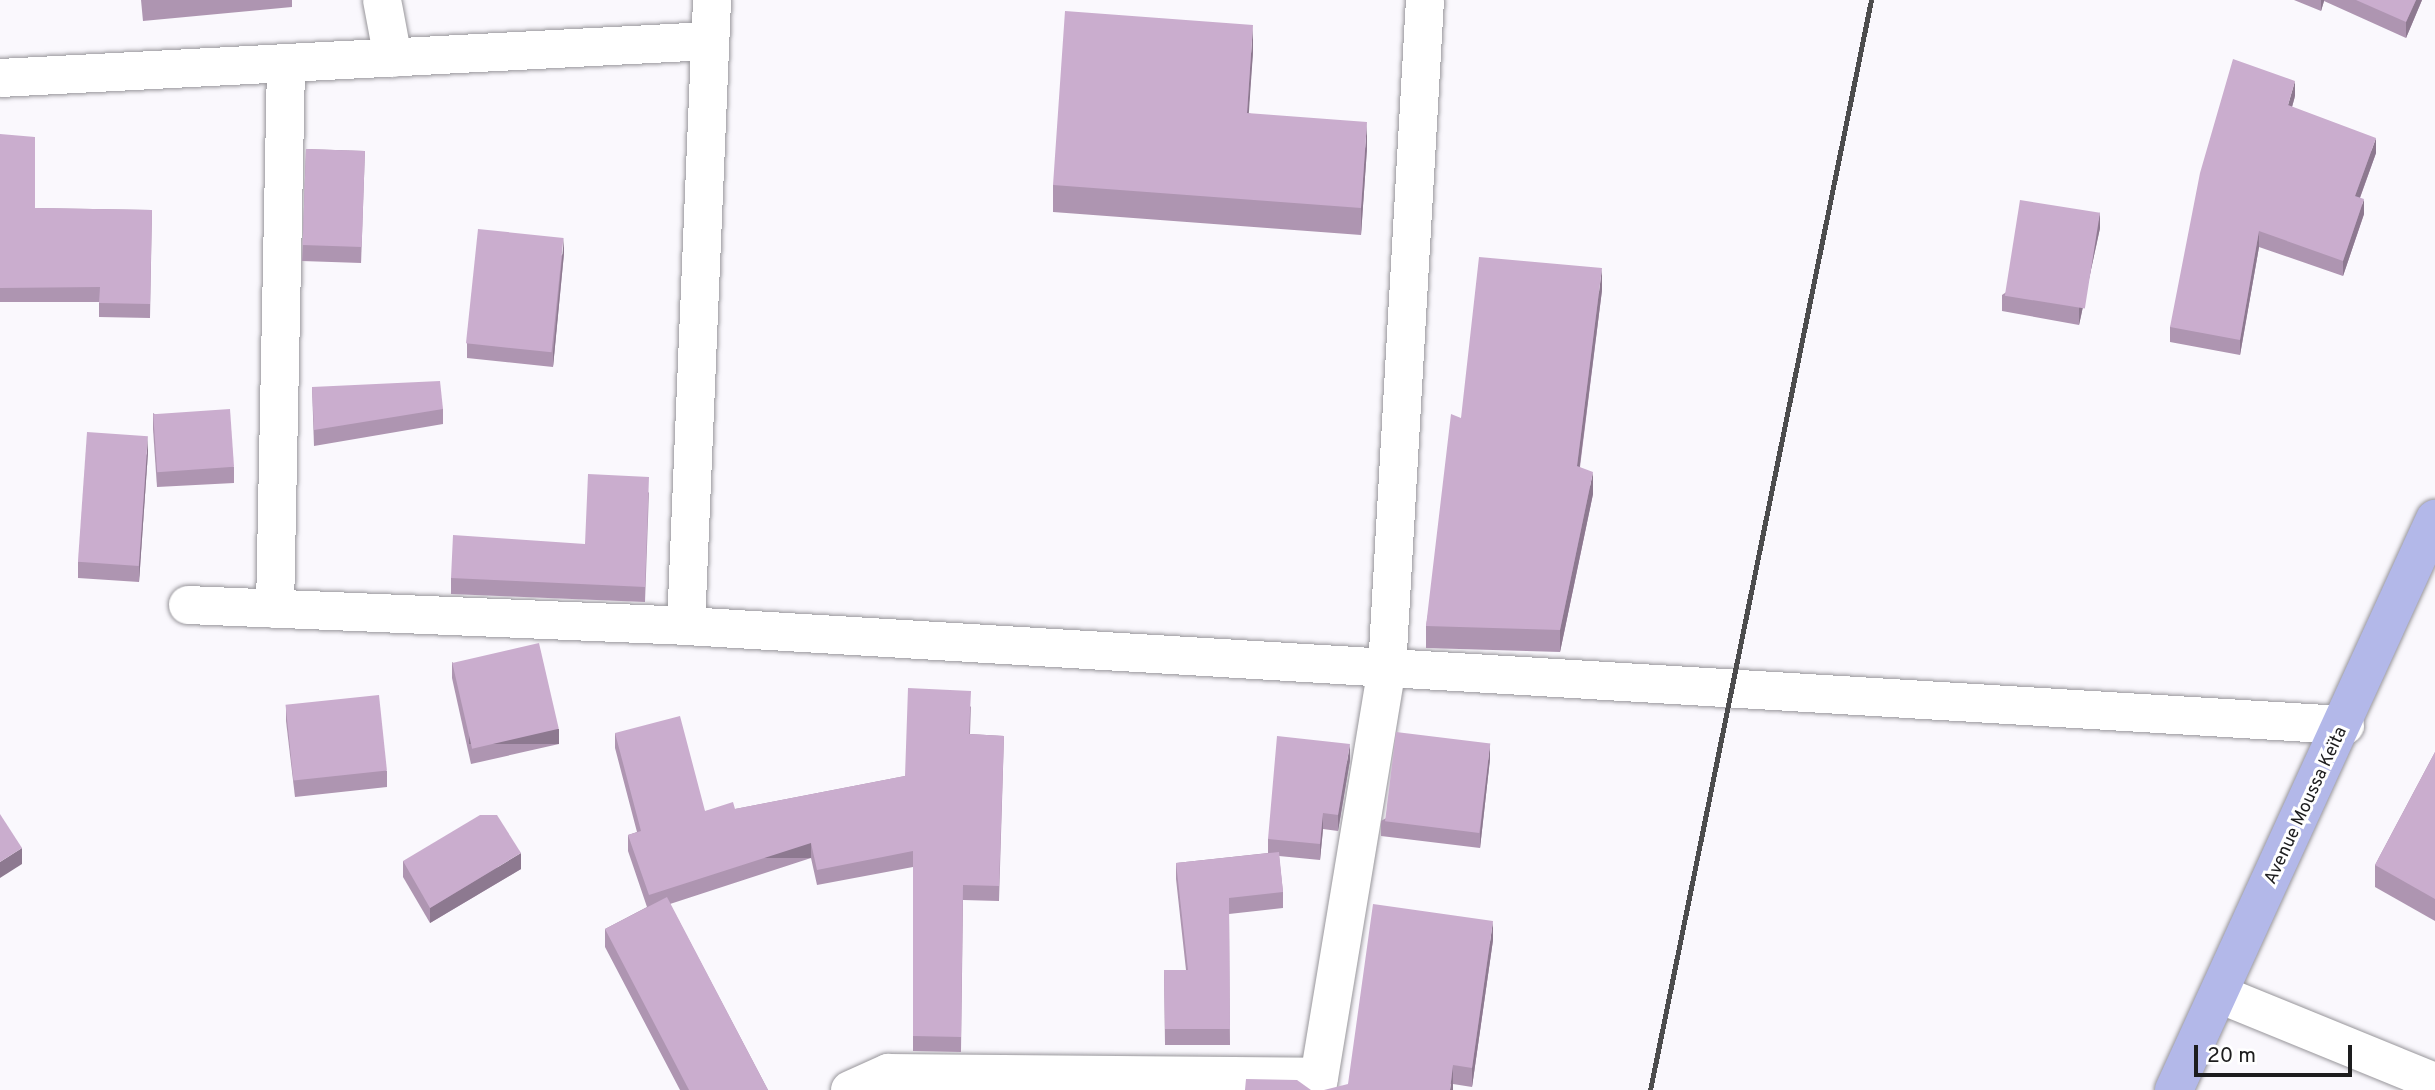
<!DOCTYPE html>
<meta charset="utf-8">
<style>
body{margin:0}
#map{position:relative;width:2435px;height:1090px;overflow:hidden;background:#faf8fd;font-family:Overpass,sans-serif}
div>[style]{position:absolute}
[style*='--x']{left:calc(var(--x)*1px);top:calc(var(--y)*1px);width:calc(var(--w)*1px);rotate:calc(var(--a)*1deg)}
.roads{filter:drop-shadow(0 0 2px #98969b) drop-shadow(0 0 2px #98969b)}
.minor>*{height:38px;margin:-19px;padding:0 19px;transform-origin:19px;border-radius:19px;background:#fff}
.major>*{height:38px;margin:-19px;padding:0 19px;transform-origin:19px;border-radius:19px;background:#b3b8e9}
.rail>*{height:5px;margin:-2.5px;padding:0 2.5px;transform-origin:2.5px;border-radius:2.5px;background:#4c4c4d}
.wall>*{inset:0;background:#ae95b1;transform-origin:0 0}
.shaded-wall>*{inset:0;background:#8d7990;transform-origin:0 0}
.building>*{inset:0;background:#caadce;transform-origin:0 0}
span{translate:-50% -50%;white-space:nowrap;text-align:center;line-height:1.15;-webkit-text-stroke:6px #fff;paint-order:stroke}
.street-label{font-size:18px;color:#1d1d1e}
.scale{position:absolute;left:2194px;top:1045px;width:158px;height:32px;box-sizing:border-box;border:4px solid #1d1d1e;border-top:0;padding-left:9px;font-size:21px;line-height:24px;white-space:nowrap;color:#1d1d1e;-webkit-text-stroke:5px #fff;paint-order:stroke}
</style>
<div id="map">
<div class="roads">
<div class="minor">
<div style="--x:382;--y:0;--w:59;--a:79.3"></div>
<div style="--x:0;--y:78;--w:710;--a:-2.99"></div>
<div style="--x:188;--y:605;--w:498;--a:2.4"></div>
<div style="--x:686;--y:626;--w:1662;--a:3.42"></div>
<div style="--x:275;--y:609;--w:545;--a:-88.84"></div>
<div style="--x:686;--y:626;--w:627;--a:-87.62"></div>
<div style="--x:2219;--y:994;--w:233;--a:22.2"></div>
<div style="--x:850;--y:1090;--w:42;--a:-24.1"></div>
<div style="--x:888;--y:1073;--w:431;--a:0.5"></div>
<div style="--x:1317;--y:1090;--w:427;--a:-80.6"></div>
<div style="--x:1387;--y:669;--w:670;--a:-86.75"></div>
</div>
<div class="major">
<div style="--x:2174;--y:1090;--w:628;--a:-65.44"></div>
</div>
</div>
<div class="rail">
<div style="--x:1650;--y:1090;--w:1112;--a:-78.54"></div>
</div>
<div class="wall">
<div style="clip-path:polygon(141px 0,292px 0,292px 7px,143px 21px)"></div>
<div style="clip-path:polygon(2294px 0,2422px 0,2406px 38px,2324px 1px,2321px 11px)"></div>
<div style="clip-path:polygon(1253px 52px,1248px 113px,1367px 148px,1361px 235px,1053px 212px,1053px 185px)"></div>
<div style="clip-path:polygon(2295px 96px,2292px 107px,2376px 153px,2360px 198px,2364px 214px,2343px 276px,2259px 247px,2240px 355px,2170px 342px,2170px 327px)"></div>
<div style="clip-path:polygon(0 134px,35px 208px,152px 210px,150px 318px,99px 317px,99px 302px,0 302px)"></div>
<div style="left:306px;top:149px;width:59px;height:112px;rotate:2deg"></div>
<div style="clip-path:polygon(2100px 228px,2079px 325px,2002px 311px,2002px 295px)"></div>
<div style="clip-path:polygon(564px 253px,553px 367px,467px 358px,467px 343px)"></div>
<div style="clip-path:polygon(1602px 290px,1580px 467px,1593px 494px,1560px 652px,1426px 648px,1426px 626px,1461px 418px)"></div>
<div style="clip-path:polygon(312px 387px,443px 409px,443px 424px,314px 446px)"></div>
<div style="clip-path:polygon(153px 413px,234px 467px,234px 483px,157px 487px,153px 429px)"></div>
<div style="clip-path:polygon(148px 452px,139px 582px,78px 578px,78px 562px)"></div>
<div style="clip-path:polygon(649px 492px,645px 602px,451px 594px,451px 578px,585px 544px)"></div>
<div style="clip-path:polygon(452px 662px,559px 744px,471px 764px,452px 678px)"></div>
<div style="clip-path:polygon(286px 706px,387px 771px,387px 787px,295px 797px,286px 721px)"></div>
<div style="clip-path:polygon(971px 706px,970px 734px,1004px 736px,999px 901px,963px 900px,961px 1052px,913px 1051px,913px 867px,817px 885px,811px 858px,670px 904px,768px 1090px,680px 1090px,605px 947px,605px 929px,647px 907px,628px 851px,628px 835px,637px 832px,615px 748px,615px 733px,705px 811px,735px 809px,905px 776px)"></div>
<div style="clip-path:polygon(2435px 752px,2435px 921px,2375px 887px,2375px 865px)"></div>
<div style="clip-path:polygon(1490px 759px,1480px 848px,1381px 836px,1381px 821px)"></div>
<div style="clip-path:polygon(1350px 760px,1338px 831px,1323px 829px,1320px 860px,1279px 856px,1283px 892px,1283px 908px,1229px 914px,1230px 1045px,1165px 1045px,1164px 970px,1186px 970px,1176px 879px,1176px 863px,1268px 853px,1268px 839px)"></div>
<div style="clip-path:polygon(403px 861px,521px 869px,430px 923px,403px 877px)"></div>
<div style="clip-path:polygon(1493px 940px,1472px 1087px,1453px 1084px,1348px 1084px)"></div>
</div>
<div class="shaded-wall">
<div style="clip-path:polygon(2321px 0,2324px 0,2324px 1px,2321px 11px)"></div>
<div style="clip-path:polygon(2416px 0,2422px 0,2406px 38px,2406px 22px)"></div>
<div style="clip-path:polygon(1253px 25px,1253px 52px,1247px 140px,1247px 113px)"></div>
<div style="clip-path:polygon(2295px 81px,2295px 96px,2288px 121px,2288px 105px)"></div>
<div style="clip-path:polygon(1367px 122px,1367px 148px,1361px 235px,1361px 208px)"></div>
<div style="clip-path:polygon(2376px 138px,2376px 153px,2355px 211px,2355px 196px)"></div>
<div style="clip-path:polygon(2364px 199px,2364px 214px,2343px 276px,2343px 261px)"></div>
<div style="clip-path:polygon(2100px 212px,2100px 228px,2079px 325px,2079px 309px)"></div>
<div style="clip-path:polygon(2259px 231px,2259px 247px,2240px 355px,2240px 340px)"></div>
<div style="clip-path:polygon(564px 238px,564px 253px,553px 367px,553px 352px)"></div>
<div style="clip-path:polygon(1602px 268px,1602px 290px,1577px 487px,1577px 466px)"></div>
<div style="clip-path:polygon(148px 436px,148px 452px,139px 582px,139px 566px)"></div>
<div style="clip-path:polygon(1593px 472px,1593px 494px,1560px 652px,1560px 630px)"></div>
<div style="left:559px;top:729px;width:15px;height:90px;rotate:90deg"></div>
<div style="clip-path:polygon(1490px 743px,1490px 759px,1480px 848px,1480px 833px)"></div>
<div style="clip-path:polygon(1350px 744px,1350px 760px,1338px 831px,1338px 815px)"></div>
<div style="clip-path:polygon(1323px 813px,1323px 829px,1320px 860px,1320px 844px)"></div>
<div style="left:811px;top:843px;width:15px;height:170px;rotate:90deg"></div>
<div style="clip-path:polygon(22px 848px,22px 864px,0 878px,0 862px)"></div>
<div style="clip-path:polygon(521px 853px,521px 869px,430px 923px,430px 908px)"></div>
<div style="clip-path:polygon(1493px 921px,1493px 940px,1472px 1087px,1472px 1068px)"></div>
<div style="clip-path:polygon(1453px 1065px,1453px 1090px,1450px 1090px)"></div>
</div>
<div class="building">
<div style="clip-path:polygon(2356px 0,2416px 0,2406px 22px)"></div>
<div style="clip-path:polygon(1065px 11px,1253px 25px,1247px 113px,1367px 122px,1361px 208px,1053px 185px)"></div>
<div style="clip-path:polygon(2233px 59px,2295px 81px,2288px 105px,2376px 138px,2355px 196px,2364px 199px,2343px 261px,2259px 231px,2240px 340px,2170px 327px,2200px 173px)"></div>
<div style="clip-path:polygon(0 134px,35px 137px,35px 208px,152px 210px,150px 304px,99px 303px,100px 287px,0 288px)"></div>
<div style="left:306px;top:149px;width:59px;height:96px;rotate:2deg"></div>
<div style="left:2020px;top:200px;width:81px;height:97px;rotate:9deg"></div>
<div style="left:478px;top:229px;width:86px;height:115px;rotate:6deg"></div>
<div style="clip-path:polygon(1479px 257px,1602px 268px,1577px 466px,1593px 472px,1560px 630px,1426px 626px,1451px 414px,1461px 418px)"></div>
<div style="clip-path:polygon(440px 381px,443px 409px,314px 430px,312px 387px)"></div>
<div style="left:230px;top:409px;width:58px;height:77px;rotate:86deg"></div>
<div style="left:87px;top:432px;width:61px;height:130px;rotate:4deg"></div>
<div style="clip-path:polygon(588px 474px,649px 477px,645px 587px,451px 578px,453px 535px,585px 544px)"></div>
<div style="left:539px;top:643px;width:88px;height:89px;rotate:77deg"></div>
<div style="clip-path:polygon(908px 688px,971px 691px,969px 734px,1004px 736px,999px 886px,963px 885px,961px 1037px,913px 1036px,913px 851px,817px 870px,811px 843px,649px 895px,628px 835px,641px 831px,615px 733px,680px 716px,705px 811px,733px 802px,735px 809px,905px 776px)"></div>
<div style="left:379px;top:695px;width:76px;height:94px;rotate:84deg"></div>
<div style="left:1396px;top:732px;width:95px;height:90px;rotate:7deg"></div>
<div style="clip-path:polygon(1277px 736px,1350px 744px,1338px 815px,1323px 813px,1320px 844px,1268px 839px)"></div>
<div style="clip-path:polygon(2435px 752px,2435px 899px,2375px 865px)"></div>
<div style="clip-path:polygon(0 814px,22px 848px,0 862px)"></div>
<div style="clip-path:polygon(480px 815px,497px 815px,521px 853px,430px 908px,403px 861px)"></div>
<div style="clip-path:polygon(1279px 852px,1283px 892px,1229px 898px,1230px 1029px,1165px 1029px,1164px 970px,1188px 970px,1176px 863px)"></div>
<div style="clip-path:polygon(667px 897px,768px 1090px,689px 1090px,605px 929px)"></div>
<div style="clip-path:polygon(1373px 904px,1493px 921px,1472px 1068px,1453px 1065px,1450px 1090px,1324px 1090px,1348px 1084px)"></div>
<div style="clip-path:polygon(1246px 1079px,1297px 1080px,1311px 1090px,1245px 1090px)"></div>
</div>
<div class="street-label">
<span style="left:2307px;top:806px;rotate:-65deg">Avenue Moussa Keïta</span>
</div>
<div class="scale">20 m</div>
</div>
